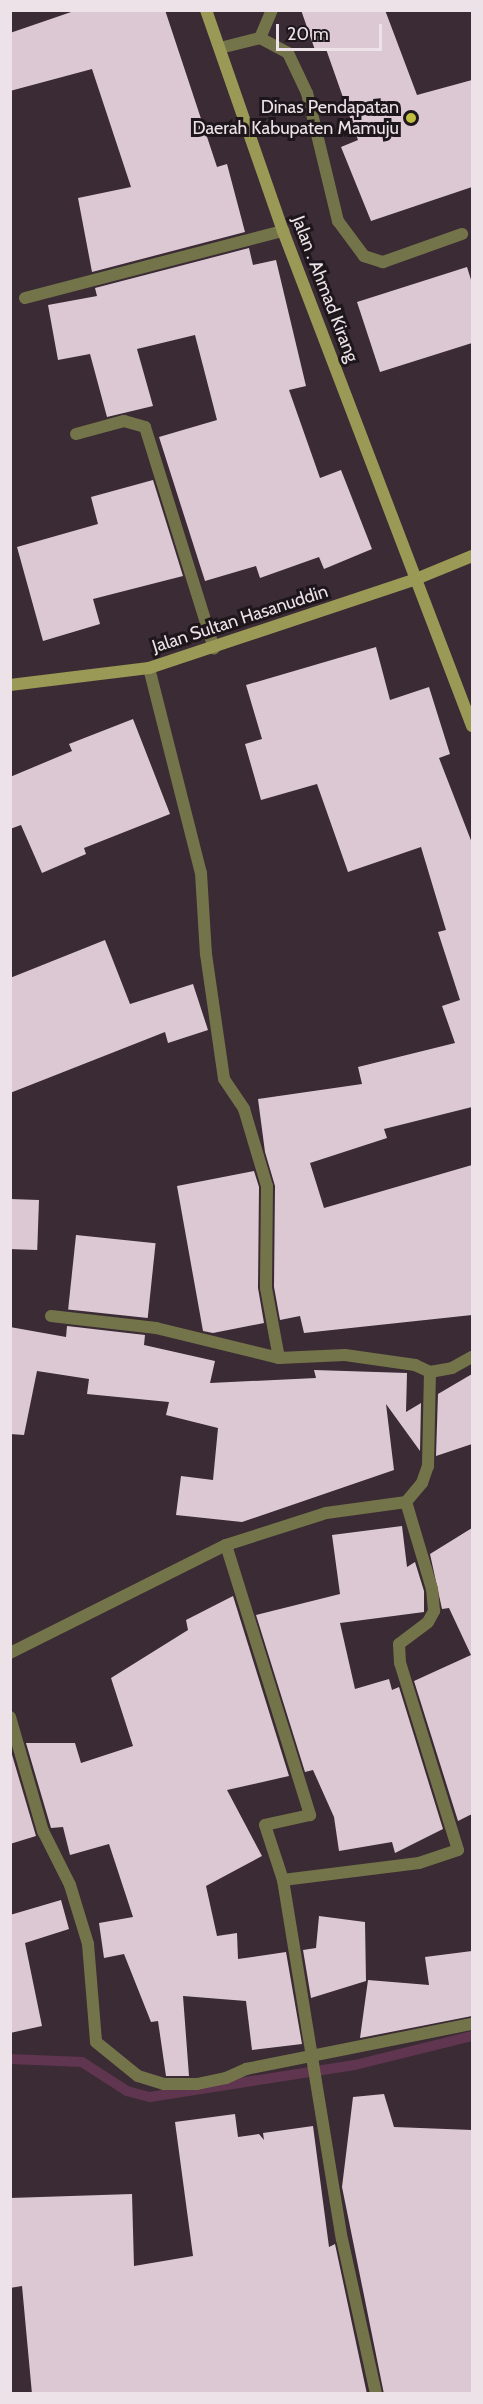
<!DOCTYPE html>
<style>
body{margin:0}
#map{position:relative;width:483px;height:2404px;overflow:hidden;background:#3b2b34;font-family:Cabin,sans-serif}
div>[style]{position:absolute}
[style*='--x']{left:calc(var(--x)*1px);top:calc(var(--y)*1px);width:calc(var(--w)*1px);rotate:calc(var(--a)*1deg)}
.stream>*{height:10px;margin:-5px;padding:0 5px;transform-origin:5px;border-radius:5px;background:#603550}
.building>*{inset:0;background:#dcc8d3;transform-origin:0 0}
.lane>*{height:12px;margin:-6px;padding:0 6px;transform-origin:6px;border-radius:6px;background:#74744a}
.street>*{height:12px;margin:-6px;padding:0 6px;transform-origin:6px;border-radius:6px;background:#74744a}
.secondary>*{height:12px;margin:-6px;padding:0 6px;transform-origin:6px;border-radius:6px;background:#9a9955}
.dots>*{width:16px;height:16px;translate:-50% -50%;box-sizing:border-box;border:3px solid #1d161a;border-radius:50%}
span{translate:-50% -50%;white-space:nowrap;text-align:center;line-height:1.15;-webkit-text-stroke:6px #1d161a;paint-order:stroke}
.poi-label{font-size:18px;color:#ece2e7}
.right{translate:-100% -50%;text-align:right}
.street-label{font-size:18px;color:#ece2e7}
.frame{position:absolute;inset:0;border:12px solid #ece2e7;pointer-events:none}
.scale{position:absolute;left:276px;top:24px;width:106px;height:27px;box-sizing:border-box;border:3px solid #ece2e7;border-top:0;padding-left:8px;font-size:18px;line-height:21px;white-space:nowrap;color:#ece2e7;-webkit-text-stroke:4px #1d161a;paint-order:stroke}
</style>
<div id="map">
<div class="stream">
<div style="--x:10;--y:2059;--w:72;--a:2.4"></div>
<div style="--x:82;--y:2062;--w:54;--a:32.8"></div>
<div style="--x:127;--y:2091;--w:24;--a:15"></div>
<div style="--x:150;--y:2097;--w:207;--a:-8.9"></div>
<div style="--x:355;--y:2065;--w:121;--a:-13.9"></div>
</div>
<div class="building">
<div style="clip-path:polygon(77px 10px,165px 10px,217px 167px,227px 164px,245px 232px,92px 272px,78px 198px,131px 187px,92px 69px,10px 91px,10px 33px)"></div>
<div style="clip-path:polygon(301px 10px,385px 10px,417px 95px,472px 80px,472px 187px,371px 221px,341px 147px,358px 140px,326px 49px,315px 50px)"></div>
<div style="clip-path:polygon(249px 248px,253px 265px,276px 260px,306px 386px,289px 390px,320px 478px,341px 470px,372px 549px,324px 569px,319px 557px,260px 578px,256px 566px,205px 581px,159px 437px,217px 420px,195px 335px,137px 349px,153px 406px,107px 417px,90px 354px,58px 360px,48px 305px,97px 296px,95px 288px)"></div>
<div style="clip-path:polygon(467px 267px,472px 283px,472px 343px,380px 372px,357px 302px)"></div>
<div style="clip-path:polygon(153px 480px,183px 576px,93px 599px,100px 624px,43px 641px,17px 547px,98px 524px,91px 497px)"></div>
<div style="clip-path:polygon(376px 647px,390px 700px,429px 687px,450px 754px,439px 758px,472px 843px,472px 1107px,384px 1129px,387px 1138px,310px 1163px,324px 1208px,472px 1165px,472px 1315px,304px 1333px,300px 1316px,280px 1320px,274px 1287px,275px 1186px,265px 1152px,258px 1099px,362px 1084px,358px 1067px,455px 1043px,442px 1006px,460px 1000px,438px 932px,446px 930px,421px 847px,348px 872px,317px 784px,261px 800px,245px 744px,262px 739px,246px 685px)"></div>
<div style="clip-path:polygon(133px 719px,170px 814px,84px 848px,86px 854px,42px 873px,21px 825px,10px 829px,10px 777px,72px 751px,69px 744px)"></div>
<div style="clip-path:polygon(105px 940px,130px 1004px,193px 984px,208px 1030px,168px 1043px,165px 1032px,10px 1093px,10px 978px)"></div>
<div style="clip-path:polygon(254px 1171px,259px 1187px,258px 1288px,264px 1323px,213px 1333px,203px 1331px,177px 1186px)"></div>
<div style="left:10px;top:1199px;width:29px;height:50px;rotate:2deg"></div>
<div style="left:76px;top:1235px;width:80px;height:75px;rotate:6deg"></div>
<div style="clip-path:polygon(67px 1326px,145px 1335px,144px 1345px,215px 1361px,210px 1383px,316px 1378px,314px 1370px,407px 1373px,406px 1412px,421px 1403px,420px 1451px,386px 1404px,394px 1470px,242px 1522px,176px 1515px,181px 1476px,213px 1480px,218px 1428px,166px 1415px,169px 1402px,87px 1394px,89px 1379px,37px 1371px,24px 1435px,10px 1434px,10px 1327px,66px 1337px)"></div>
<div style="clip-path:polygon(472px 1374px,472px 1444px,436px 1456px,438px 1394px)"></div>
<div style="clip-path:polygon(402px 1526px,407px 1567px,415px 1562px,424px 1591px,424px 1612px,340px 1623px,355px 1689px,389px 1679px,392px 1690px,399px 1687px,443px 1829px,395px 1853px,392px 1842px,339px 1851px,334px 1817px,313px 1770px,305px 1772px,256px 1615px,340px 1594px,332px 1535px)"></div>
<div style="clip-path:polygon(472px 1528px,472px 1814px,458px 1821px,414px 1681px,471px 1655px,449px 1608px,442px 1609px,430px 1554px)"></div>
<div style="clip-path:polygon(233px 1596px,289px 1776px,227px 1790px,262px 1856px,206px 1886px,217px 1936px,237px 1933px,238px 1959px,286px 1952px,302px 2044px,252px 2050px,246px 2001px,183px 1996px,189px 2076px,166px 2076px,158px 2021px,151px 2022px,124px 1954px,104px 1958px,99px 1923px,133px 1917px,109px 1844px,70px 1855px,63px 1827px,51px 1828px,26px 1743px,75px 1743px,81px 1763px,133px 1746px,111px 1678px,188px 1630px,186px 1620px)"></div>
<div style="clip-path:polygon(10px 1748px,36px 1836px,10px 1844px)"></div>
<div style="clip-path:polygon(61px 1900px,69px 1929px,25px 1943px,42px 2026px,10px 2033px,10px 1915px)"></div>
<div style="clip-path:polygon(319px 1916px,365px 1922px,366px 1981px,311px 1998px,303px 1950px,316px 1948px)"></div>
<div style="clip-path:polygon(472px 1951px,472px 2016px,360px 2038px,368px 1980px,429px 1985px,425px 1957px)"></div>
<div style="clip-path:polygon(384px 2094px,394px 2127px,472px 2130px,472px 2394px,384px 2394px,342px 2187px,353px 2097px)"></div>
<div style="clip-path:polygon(235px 2114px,238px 2137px,259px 2134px,264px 2140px,263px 2133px,313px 2126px,329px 2247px,335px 2244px,367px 2394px,32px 2394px,22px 2286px,10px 2288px,10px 2198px,132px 2194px,134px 2266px,193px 2256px,175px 2122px)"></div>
</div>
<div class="lane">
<div style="--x:260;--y:38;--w:30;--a:-67"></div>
<div style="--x:220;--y:48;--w:41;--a:-14"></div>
<div style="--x:260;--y:38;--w:32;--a:28"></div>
<div style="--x:288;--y:53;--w:44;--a:64.6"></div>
<div style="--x:307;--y:93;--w:132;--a:76.4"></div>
<div style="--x:338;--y:221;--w:44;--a:53.4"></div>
<div style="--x:364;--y:256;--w:20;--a:18"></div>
<div style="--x:383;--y:262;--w:84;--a:-19.5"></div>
</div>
<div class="street">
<div style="--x:25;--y:298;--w:267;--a:-14.6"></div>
<div style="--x:76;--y:434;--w:50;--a:-15.2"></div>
<div style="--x:124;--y:421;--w:22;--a:16"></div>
<div style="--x:145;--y:427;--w:232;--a:72.7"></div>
<div style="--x:149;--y:668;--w:211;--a:75.8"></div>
<div style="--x:201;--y:873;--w:81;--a:86.5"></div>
<div style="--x:206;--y:954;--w:126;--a:81.8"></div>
<div style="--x:224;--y:1079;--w:36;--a:56"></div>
<div style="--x:244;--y:1109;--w:80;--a:73.4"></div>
<div style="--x:267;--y:1186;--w:102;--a:90.6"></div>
<div style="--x:266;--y:1288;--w:71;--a:79.5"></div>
<div style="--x:51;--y:1316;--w:106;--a:6.5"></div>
<div style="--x:156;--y:1328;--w:127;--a:13.7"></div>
<div style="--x:279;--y:1358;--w:66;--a:-2.6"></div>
<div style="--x:345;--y:1355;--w:71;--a:8.1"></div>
<div style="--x:415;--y:1365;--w:17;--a:25"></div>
<div style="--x:226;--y:1545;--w:283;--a:72.7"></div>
<div style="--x:310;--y:1815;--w:46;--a:167.5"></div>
<div style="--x:265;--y:1825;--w:58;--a:71.9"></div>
<div style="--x:283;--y:1880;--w:364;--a:80.7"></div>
<div style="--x:342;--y:2239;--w:159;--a:77.6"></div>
<div style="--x:10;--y:1653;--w:241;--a:-26.6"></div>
<div style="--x:226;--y:1545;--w:105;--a:-17.7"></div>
<div style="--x:326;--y:1513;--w:81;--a:-7.8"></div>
<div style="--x:406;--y:1502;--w:25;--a:-50"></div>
<div style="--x:422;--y:1483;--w:18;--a:-71"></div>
<div style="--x:428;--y:1466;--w:94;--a:-88.8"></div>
<div style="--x:430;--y:1372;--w:22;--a:-10"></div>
<div style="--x:452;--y:1368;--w:23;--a:-29"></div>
<div style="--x:10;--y:1717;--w:119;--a:73.9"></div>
<div style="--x:43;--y:1831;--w:60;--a:63.4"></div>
<div style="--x:70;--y:1885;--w:62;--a:73"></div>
<div style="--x:88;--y:1944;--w:98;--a:85.3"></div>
<div style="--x:96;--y:2042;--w:54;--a:39"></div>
<div style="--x:138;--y:2076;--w:27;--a:17"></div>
<div style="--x:164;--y:2084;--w:33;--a:0"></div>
<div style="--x:197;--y:2084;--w:30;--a:-12"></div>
<div style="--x:226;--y:2078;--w:22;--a:-24"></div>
<div style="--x:246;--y:2069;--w:230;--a:-11.3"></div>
<div style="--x:283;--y:1880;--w:137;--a:-7.1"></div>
<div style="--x:419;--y:1863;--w:41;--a:-18.4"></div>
<div style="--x:458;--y:1850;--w:196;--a:-107.2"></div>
<div style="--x:400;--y:1663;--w:19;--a:-93"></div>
<div style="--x:399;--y:1644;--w:36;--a:-37"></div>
<div style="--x:428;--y:1622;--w:13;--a:-61"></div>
<div style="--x:434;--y:1611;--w:22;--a:-95"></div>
<div style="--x:432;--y:1589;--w:91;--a:-106.6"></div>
</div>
<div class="secondary">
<div style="--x:206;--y:10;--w:234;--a:70.8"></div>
<div style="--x:283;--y:231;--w:530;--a:69.1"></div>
<div style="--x:10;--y:685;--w:140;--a:-7"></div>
<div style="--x:149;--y:668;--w:281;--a:-18.4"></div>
<div style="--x:416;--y:579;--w:61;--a:-22.3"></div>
</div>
<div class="dots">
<div style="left:411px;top:118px;background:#c0be40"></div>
</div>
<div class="poi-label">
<span class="right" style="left:399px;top:118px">Dinas Pendapatan<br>Daerah Kabupaten Mamuju</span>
</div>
<div class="street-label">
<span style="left:325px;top:289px;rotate:69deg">Jalan . Ahmad Kirang</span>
<span style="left:240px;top:619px;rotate:-18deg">Jalan Sultan Hasanuddin</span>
</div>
<div class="frame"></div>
<div class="scale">20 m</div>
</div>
